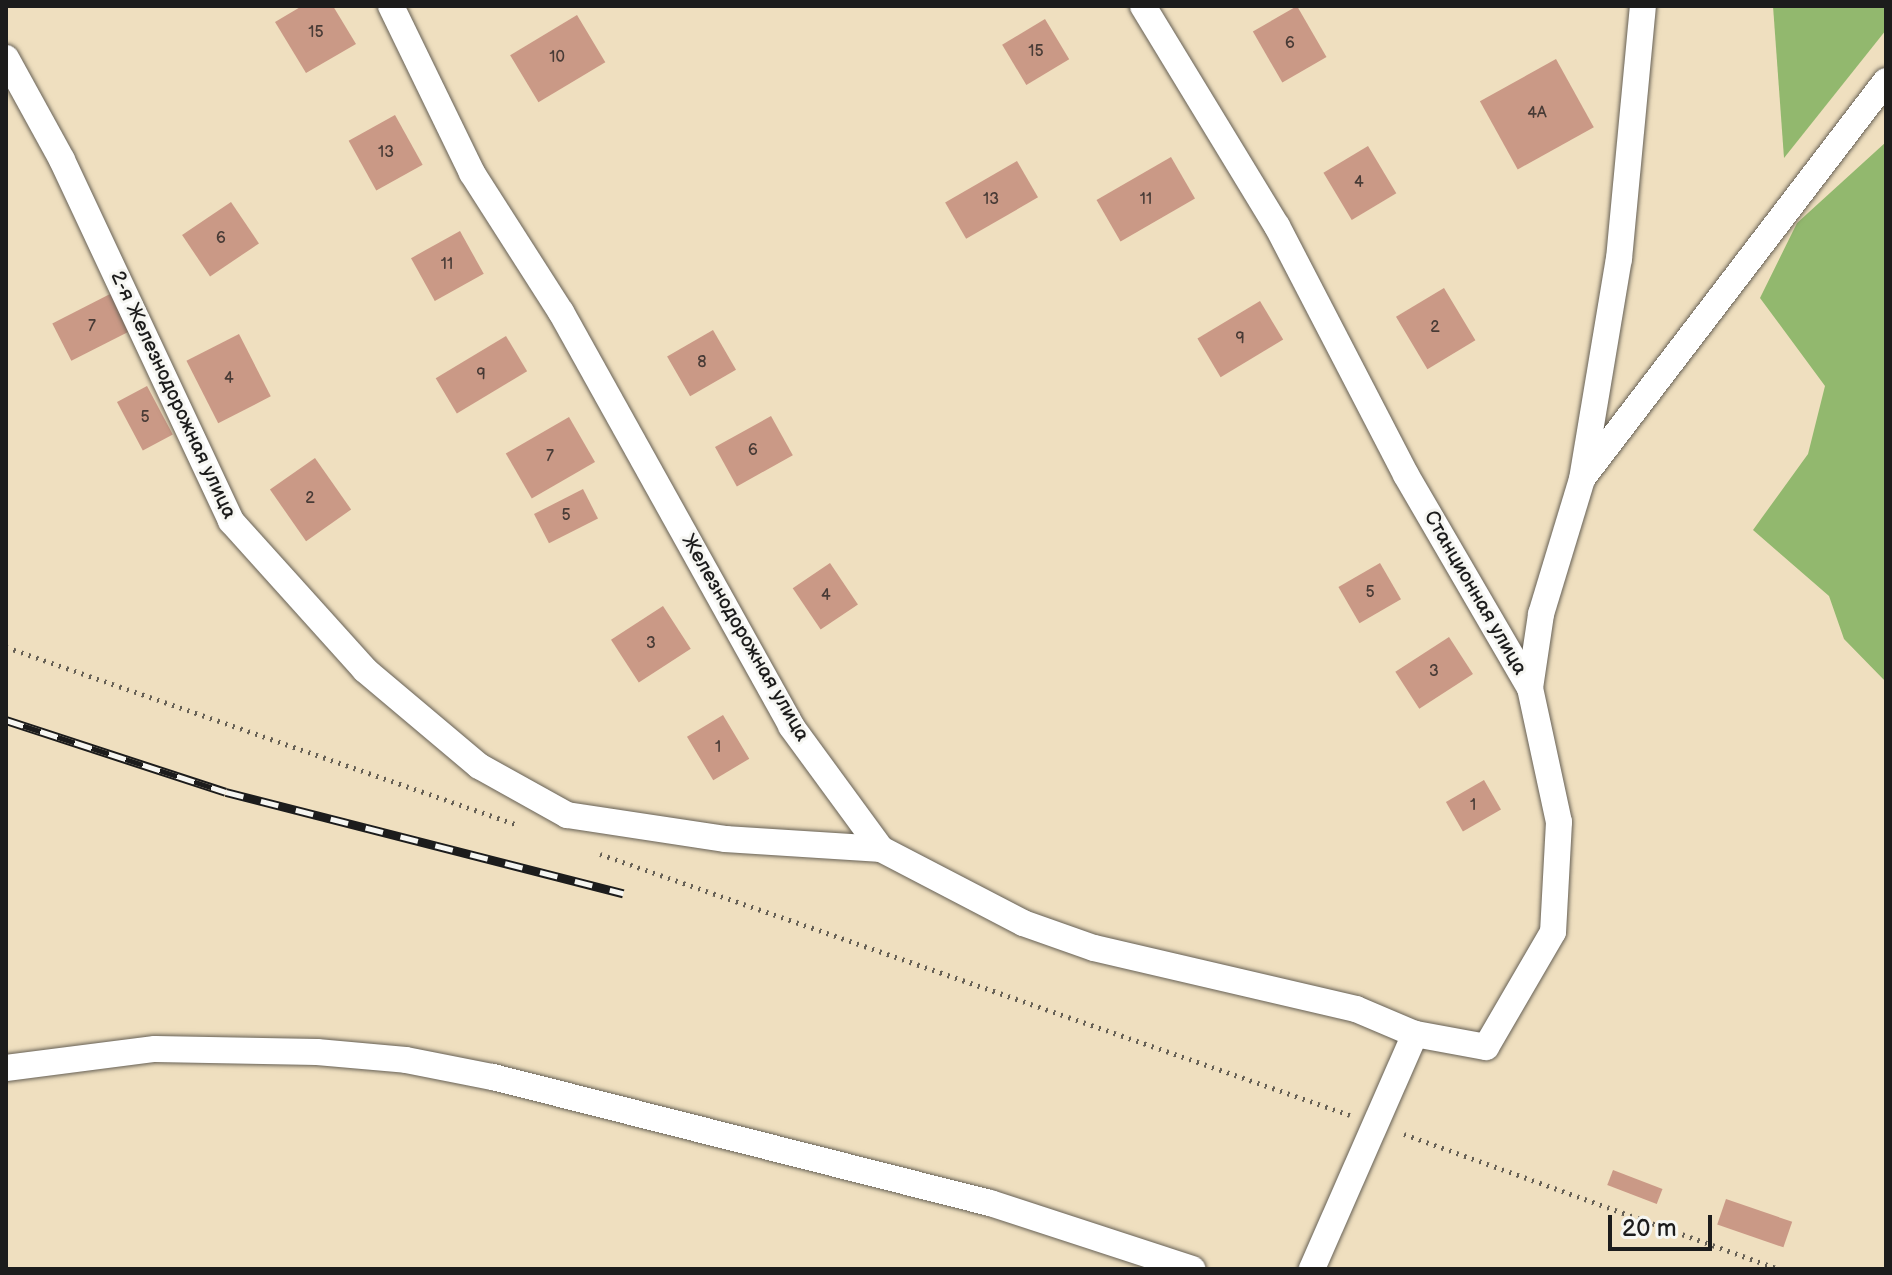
<!DOCTYPE html>
<meta charset="utf-8">
<style>
body{margin:0}
#map{position:relative;width:1892px;height:1275px;overflow:hidden;background:#efdfbf;font-family:"Balsamiq Sans",sans-serif}
div>[style]{position:absolute}
[style*='--x']{left:calc(var(--x)*1px);top:calc(var(--y)*1px);width:calc(var(--w)*1px);rotate:calc(var(--a)*1deg)}
.forest>*{inset:0;background:#92b86e}
.building>*{inset:0;background:#ca9986;transform-origin:0 0}
.path>*{height:5px;margin-top:-2.5px;transform-origin:0;background:repeating-linear-gradient(90deg,#666055 0 2px,transparent 0 8px)}
.roads{filter:drop-shadow(0 0 2px #666055) drop-shadow(0 0 2px #666055)}
.minor>*{height:26px;margin:-13px;padding:0 13px;transform-origin:13px;border-radius:13px;background:#fff}
.rail>*{height:9px;margin-top:-4.5px;transform-origin:0;background:repeating-linear-gradient(90deg,#f6f6f2 0 18px,#1c1c1c 0 36px);box-sizing:border-box;border-block:2px solid #1c1c1c}
span{translate:-50% -50%;white-space:nowrap;text-align:center;line-height:1.15;-webkit-text-stroke:6px #f6f6f2;paint-order:stroke}
.number-label{font-size:16px;color:#483b36}
.number-label span{-webkit-text-stroke-width:0}
.street-label{font-size:20px;color:#1c1c1c}
.frame{position:absolute;inset:0;border:8px solid #1c1c1c;pointer-events:none}
.scale{position:absolute;left:1608px;top:1215px;width:104px;height:36px;box-sizing:border-box;border:4px solid #1c1c1c;border-top:0;padding-left:10px;font-size:24px;line-height:28px;white-space:nowrap;color:#1c1c1c;-webkit-text-stroke:6px #f6f6f2;paint-order:stroke}
</style>
<div id="map">
<div class="forest">
<div style="clip-path:polygon(1773px 6px,1886px 6px,1886px 30px,1784px 158px)"></div>
<div style="clip-path:polygon(1886px 142px,1886px 682px,1844px 639px,1829px 596px,1753px 530px,1808px 454px,1825px 386px,1760px 298px,1797px 223px)"></div>
</div>
<div class="building">
<div style="clip-path:polygon(302px 6px,333px 6px,356px 44px,306px 73px,275px 22px)"></div>
<div style="left:1297px;top:6px;width:59px;height:51px;rotate:60deg"></div>
<div style="left:577px;top:15px;width:55px;height:78px;rotate:59deg"></div>
<div style="left:1045px;top:19px;width:47px;height:50px;rotate:59deg"></div>
<div style="left:1556px;top:59px;width:78px;height:87px;rotate:61deg"></div>
<div style="left:395px;top:115px;width:57px;height:53px;rotate:61deg"></div>
<div style="left:1368px;top:146px;width:55px;height:52px;rotate:59deg"></div>
<div style="left:1171px;top:157px;width:48px;height:86px;rotate:60deg"></div>
<div style="left:1017px;top:161px;width:42px;height:83px;rotate:60deg"></div>
<div style="left:231px;top:202px;width:50px;height:59px;rotate:56deg"></div>
<div style="left:460px;top:231px;width:49px;height:56px;rotate:61deg"></div>
<div style="left:1444px;top:288px;width:61px;height:56px;rotate:59deg"></div>
<div style="left:112px;top:293px;width:42px;height:67px;rotate:63deg"></div>
<div style="left:1260px;top:301px;width:45px;height:73px;rotate:59deg"></div>
<div style="left:713px;top:330px;width:46px;height:53px;rotate:60deg"></div>
<div style="left:239px;top:334px;width:70px;height:59px;rotate:63deg"></div>
<div style="left:506px;top:336px;width:41px;height:82px;rotate:59deg"></div>
<div style="left:147px;top:386px;width:55px;height:34px;rotate:62deg"></div>
<div style="left:771px;top:416px;width:45px;height:64px;rotate:61deg"></div>
<div style="left:569px;top:417px;width:52px;height:73px;rotate:60deg"></div>
<div style="left:315px;top:458px;width:63px;height:55px;rotate:55deg"></div>
<div style="left:583px;top:489px;width:33px;height:55px;rotate:63deg"></div>
<div style="left:830px;top:563px;width:50px;height:45px;rotate:56deg"></div>
<div style="left:1380px;top:563px;width:42px;height:48px;rotate:60deg"></div>
<div style="left:663px;top:606px;width:51px;height:62px;rotate:57deg"></div>
<div style="left:1449px;top:637px;width:44px;height:64px;rotate:57deg"></div>
<div style="left:723px;top:715px;width:51px;height:42px;rotate:59deg"></div>
<div style="left:1484px;top:780px;width:34px;height:44px;rotate:60deg"></div>
<div style="left:1613px;top:1170px;width:53px;height:16px;rotate:21deg"></div>
<div style="left:1726px;top:1199px;width:70px;height:27px;rotate:19deg"></div>
</div>
<div class="path">
<div style="--x:6;--y:647;--w:539;--a:19.17"></div>
<div style="--x:600;--y:854;--w:794;--a:19.19"></div>
<div style="--x:1404;--y:1134;--w:398;--a:19.8"></div>
</div>
<div class="roads">
<div class="minor">
<div style="--x:391;--y:6;--w:186;--a:64.1"></div>
<div style="--x:472;--y:173;--w:165;--a:57.4"></div>
<div style="--x:561;--y:312;--w:474;--a:60.9"></div>
<div style="--x:791;--y:726;--w:152;--a:53.8"></div>
<div style="--x:881;--y:849;--w:160;--a:27.5"></div>
<div style="--x:1023;--y:923;--w:75;--a:19.4"></div>
<div style="--x:1094;--y:948;--w:269;--a:13.1"></div>
<div style="--x:1356;--y:1009;--w:64;--a:23"></div>
<div style="--x:1143;--y:6;--w:258;--a:58.7"></div>
<div style="--x:1277;--y:226;--w:280;--a:62.6"></div>
<div style="--x:1406;--y:475;--w:246;--a:59.8"></div>
<div style="--x:1530;--y:688;--w:137;--a:77.8"></div>
<div style="--x:1559;--y:822;--w:110;--a:93.1"></div>
<div style="--x:1553;--y:932;--w:133;--a:120.2"></div>
<div style="--x:1486;--y:1047;--w:72;--a:-169.6"></div>
<div style="--x:1415;--y:1034;--w:257;--a:113.7"></div>
<div style="--x:6;--y:58;--w:116;--a:61.2"></div>
<div style="--x:62;--y:160;--w:399;--a:64.9"></div>
<div style="--x:231;--y:521;--w:200;--a:48"></div>
<div style="--x:365;--y:670;--w:149;--a:40.1"></div>
<div style="--x:479;--y:766;--w:101;--a:29.1"></div>
<div style="--x:567;--y:815;--w:161;--a:8.6"></div>
<div style="--x:726;--y:839;--w:155;--a:3.7"></div>
<div style="--x:1584;--y:476;--w:497;--a:-52.6"></div>
<div style="--x:1530;--y:688;--w:75;--a:-81.5"></div>
<div style="--x:1541;--y:614;--w:141;--a:-73.1"></div>
<div style="--x:1582;--y:479;--w:223;--a:-80.5"></div>
<div style="--x:1619;--y:259;--w:254;--a:-84.6"></div>
<div style="--x:6;--y:1068;--w:150;--a:-7.3"></div>
<div style="--x:155;--y:1049;--w:162;--a:1.1"></div>
<div style="--x:317;--y:1052;--w:89;--a:5.1"></div>
<div style="--x:406;--y:1060;--w:89;--a:11.1"></div>
<div style="--x:493;--y:1077;--w:513;--a:14.23"></div>
<div style="--x:990;--y:1203;--w:213;--a:18.1"></div>
</div>
</div>
<div class="rail">
<div style="--x:6;--y:720;--w:231;--a:18.1"></div>
<div style="--x:226;--y:792;--w:410;--a:14.3"></div>
</div>
<div class="number-label">
<span style="left:316px;top:33px">15</span>
<span style="left:1290px;top:44px">6</span>
<span style="left:1036px;top:52px">15</span>
<span style="left:557px;top:58px">10</span>
<span style="left:1537px;top:114px">4А</span>
<span style="left:386px;top:153px">13</span>
<span style="left:1359px;top:183px">4</span>
<span style="left:991px;top:200px">13</span>
<span style="left:1146px;top:200px">11</span>
<span style="left:221px;top:239px">6</span>
<span style="left:447px;top:265px">11</span>
<span style="left:92px;top:327px">7</span>
<span style="left:1435px;top:328px">2</span>
<span style="left:1240px;top:339px">9</span>
<span style="left:702px;top:363px">8</span>
<span style="left:481px;top:375px">9</span>
<span style="left:229px;top:379px">4</span>
<span style="left:145px;top:418px">5</span>
<span style="left:753px;top:451px">6</span>
<span style="left:550px;top:457px">7</span>
<span style="left:310px;top:499px">2</span>
<span style="left:566px;top:516px">5</span>
<span style="left:1370px;top:593px">5</span>
<span style="left:826px;top:596px">4</span>
<span style="left:651px;top:644px">3</span>
<span style="left:1434px;top:672px">3</span>
<span style="left:718px;top:748px">1</span>
<span style="left:1473px;top:806px">1</span>
</div>
<div class="street-label">
<span style="left:173px;top:395px;rotate:65deg">2-я Железнодорожная улица</span>
<span style="left:1475px;top:593px;rotate:60deg">Станционная улица</span>
<span style="left:745px;top:638px;rotate:60deg">Железнодорожная улица</span>
</div>
<div class="frame"></div>
<div class="scale">20 m</div>
</div>
